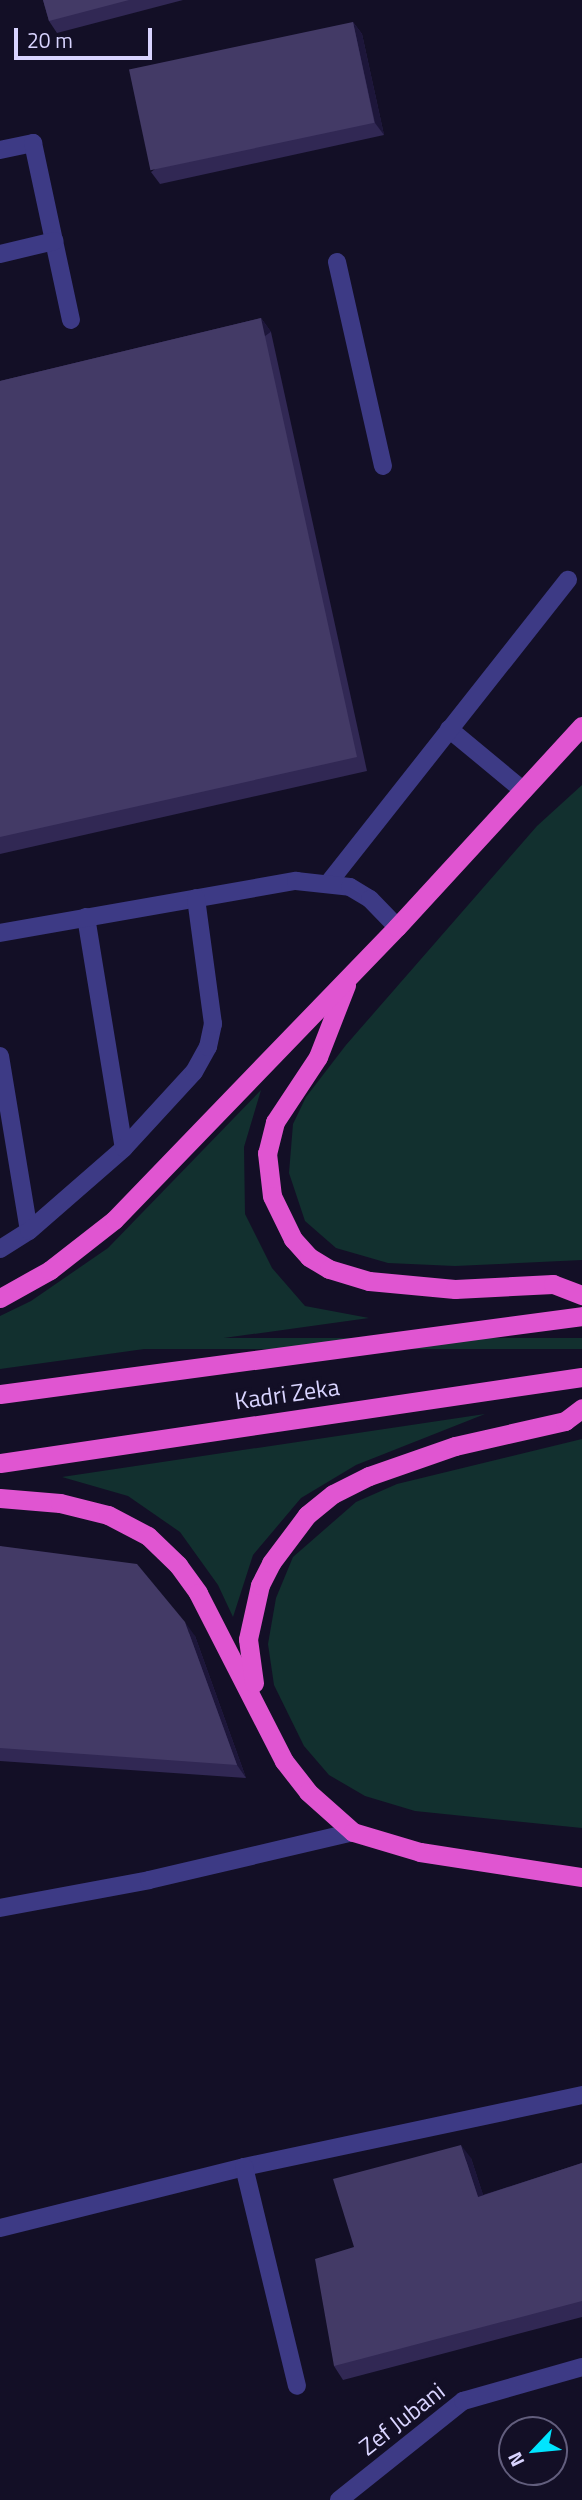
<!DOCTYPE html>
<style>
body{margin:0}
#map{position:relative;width:582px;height:2500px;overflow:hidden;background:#130f26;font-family:"Titillium Web",sans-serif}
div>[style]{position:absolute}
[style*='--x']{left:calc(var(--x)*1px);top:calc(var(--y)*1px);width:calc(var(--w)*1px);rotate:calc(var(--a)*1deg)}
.green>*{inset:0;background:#12302f;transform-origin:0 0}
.service>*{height:18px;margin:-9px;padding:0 9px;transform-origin:9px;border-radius:9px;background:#3d3a85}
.minor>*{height:18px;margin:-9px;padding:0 9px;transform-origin:9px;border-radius:9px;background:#3d3a85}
.trunk>*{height:19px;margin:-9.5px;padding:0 9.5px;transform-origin:9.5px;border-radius:9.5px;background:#e055d1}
.wall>*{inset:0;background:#312854}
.shaded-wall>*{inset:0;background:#1d163a;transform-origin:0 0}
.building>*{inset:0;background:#433a66;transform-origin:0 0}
span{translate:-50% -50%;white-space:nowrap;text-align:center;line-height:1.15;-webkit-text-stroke:7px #130f26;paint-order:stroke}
.street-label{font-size:24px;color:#d9d4ff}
.north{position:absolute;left:498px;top:2416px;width:70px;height:70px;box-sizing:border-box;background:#130f26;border:2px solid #625e7d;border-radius:50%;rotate:244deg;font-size:19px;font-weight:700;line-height:28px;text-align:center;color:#d9d4ff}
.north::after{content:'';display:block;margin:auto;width:24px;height:32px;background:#00e5ff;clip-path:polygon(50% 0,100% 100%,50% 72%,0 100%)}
.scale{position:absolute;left:14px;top:28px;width:138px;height:32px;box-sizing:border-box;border:4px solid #d9d4ff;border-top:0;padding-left:9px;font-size:21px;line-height:24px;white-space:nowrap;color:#d9d4ff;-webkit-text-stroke:5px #130f26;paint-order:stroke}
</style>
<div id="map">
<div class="green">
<div style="clip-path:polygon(582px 785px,582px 1260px,455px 1266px,388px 1263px,336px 1248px,305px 1221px,289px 1173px,293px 1124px,306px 1097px,346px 1045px,537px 826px)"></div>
<div style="clip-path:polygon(261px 1090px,244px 1147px,245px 1214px,272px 1268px,305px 1306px,369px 1318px,0 1369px,0 1316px,31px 1301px,108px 1248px)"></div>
<div style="left:582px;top:1338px;width:11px;height:588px;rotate:90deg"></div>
<div style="clip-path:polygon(485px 1414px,356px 1465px,301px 1498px,253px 1555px,233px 1617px,218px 1585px,180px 1532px,128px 1496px,62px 1477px)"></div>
<div style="clip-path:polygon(582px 1439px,582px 1828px,415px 1811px,365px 1796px,329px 1775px,304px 1746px,274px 1685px,268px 1644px,276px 1598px,293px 1557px,356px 1502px,397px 1484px)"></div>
</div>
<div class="service">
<div style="--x:0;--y:150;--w:34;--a:-12"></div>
<div style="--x:33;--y:143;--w:181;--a:77.9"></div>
<div style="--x:0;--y:254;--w:56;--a:-13.5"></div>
<div style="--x:337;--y:262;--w:209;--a:77.3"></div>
<div style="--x:449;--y:729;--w:97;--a:39.6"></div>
<div style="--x:330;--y:881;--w:384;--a:-51.7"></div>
<div style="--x:86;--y:917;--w:234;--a:80.7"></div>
<div style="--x:0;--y:933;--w:301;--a:-10"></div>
<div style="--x:296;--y:881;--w:54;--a:6.3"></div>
<div style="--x:350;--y:887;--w:23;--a:31"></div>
<div style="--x:370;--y:899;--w:39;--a:46"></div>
<div style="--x:0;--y:1056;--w:177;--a:80.6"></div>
<div style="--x:0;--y:1249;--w:34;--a:-32"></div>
<div style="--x:29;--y:1231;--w:126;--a:-41.1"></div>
<div style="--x:124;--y:1148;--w:103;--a:-47.4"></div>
<div style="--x:194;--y:1072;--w:29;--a:-61"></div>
<div style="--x:208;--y:1047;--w:24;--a:-78"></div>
<div style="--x:213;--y:1024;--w:127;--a:-97.7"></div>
<div style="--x:0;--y:1908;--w:152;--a:-10.6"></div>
<div style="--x:149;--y:1880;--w:210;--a:-13.2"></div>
<div style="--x:244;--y:2167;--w:346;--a:-12"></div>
<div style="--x:0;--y:2228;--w:252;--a:-14"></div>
<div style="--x:244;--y:2167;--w:225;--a:76.4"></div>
</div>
<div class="minor">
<div style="--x:339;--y:2500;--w:159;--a:-38.6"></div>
<div style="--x:463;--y:2401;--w:124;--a:-15.9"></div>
</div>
<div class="trunk">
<div style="--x:346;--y:985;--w:77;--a:111.3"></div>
<div style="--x:318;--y:1057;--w:78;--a:123.5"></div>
<div style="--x:275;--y:1122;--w:32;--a:104"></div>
<div style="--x:267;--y:1153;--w:43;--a:83.4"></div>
<div style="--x:272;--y:1196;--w:48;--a:64"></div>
<div style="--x:293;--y:1239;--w:24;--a:48"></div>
<div style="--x:309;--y:1257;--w:23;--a:31"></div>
<div style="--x:329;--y:1269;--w:42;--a:16.7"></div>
<div style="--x:369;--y:1281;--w:86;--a:5.3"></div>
<div style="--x:455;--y:1289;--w:98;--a:-2.9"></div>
<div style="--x:553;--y:1284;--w:31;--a:21"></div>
<div style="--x:0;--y:1298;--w:57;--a:-29.2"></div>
<div style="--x:50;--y:1270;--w:81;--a:-38"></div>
<div style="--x:114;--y:1220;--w:407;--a:-46"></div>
<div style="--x:397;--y:927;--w:273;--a:-47.4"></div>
<div style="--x:0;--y:1394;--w:587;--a:-7.63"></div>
<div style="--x:0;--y:1463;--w:588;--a:-8.41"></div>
<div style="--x:0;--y:1498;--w:60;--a:4.8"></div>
<div style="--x:60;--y:1503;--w:49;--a:14"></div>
<div style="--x:108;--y:1515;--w:45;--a:27.7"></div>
<div style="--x:148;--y:1536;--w:42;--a:44"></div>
<div style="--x:178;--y:1565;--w:34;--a:54"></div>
<div style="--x:198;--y:1593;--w:189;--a:62.9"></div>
<div style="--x:284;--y:1761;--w:39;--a:52"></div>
<div style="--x:308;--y:1792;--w:60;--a:41.6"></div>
<div style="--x:353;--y:1832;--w:70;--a:16.6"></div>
<div style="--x:420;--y:1852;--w:164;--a:8.8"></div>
<div style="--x:254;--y:1683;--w:44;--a:-97.8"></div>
<div style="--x:248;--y:1639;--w:55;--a:-77.5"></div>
<div style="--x:260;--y:1585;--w:25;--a:-63"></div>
<div style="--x:271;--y:1563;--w:60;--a:-53.1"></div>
<div style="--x:307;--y:1515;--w:33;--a:-39"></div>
<div style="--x:333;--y:1494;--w:40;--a:-26.6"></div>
<div style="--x:369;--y:1476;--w:91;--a:-19.2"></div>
<div style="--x:455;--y:1446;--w:113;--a:-12.8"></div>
<div style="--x:565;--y:1421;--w:21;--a:-37"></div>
</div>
<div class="wall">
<div style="clip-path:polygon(43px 0,183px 0,57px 33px,49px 21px)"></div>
<div style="clip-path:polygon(353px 22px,362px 34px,384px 135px,160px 184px,151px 172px)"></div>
<div style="clip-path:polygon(261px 318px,271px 332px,367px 771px,0 854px,0 381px)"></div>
<div style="clip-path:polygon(0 1546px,195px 1636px,246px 1778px,0 1761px)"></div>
<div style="clip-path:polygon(471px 2158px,483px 2195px,582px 2163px,582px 2317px,343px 2380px,334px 2366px,354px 2247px)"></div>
</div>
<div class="shaded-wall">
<div style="clip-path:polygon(353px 22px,362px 34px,384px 135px,375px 123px)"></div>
<div style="left:261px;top:318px;width:17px;height:449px;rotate:54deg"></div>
<div style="clip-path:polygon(185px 1622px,195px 1636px,246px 1778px,237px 1765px)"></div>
<div style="clip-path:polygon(461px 2145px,471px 2158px,488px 2210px,478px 2197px)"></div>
</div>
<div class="building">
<div style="clip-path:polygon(43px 0,129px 0,49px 21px)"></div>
<div style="left:353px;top:22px;width:103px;height:229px;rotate:78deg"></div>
<div style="clip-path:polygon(261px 318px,357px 757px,0 837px,0 381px)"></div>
<div style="clip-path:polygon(0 1546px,137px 1564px,185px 1622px,237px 1765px,0 1748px)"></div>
<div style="clip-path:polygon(461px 2145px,478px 2197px,582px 2163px,582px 2301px,334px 2366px,315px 2259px,354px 2247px,333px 2179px)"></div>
</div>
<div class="street-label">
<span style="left:287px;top:1394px;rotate:-8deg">Kadri Zeka</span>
<span style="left:402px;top:2419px;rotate:-38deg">Zef Jubani</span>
</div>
<div class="north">N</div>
<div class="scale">20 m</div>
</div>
